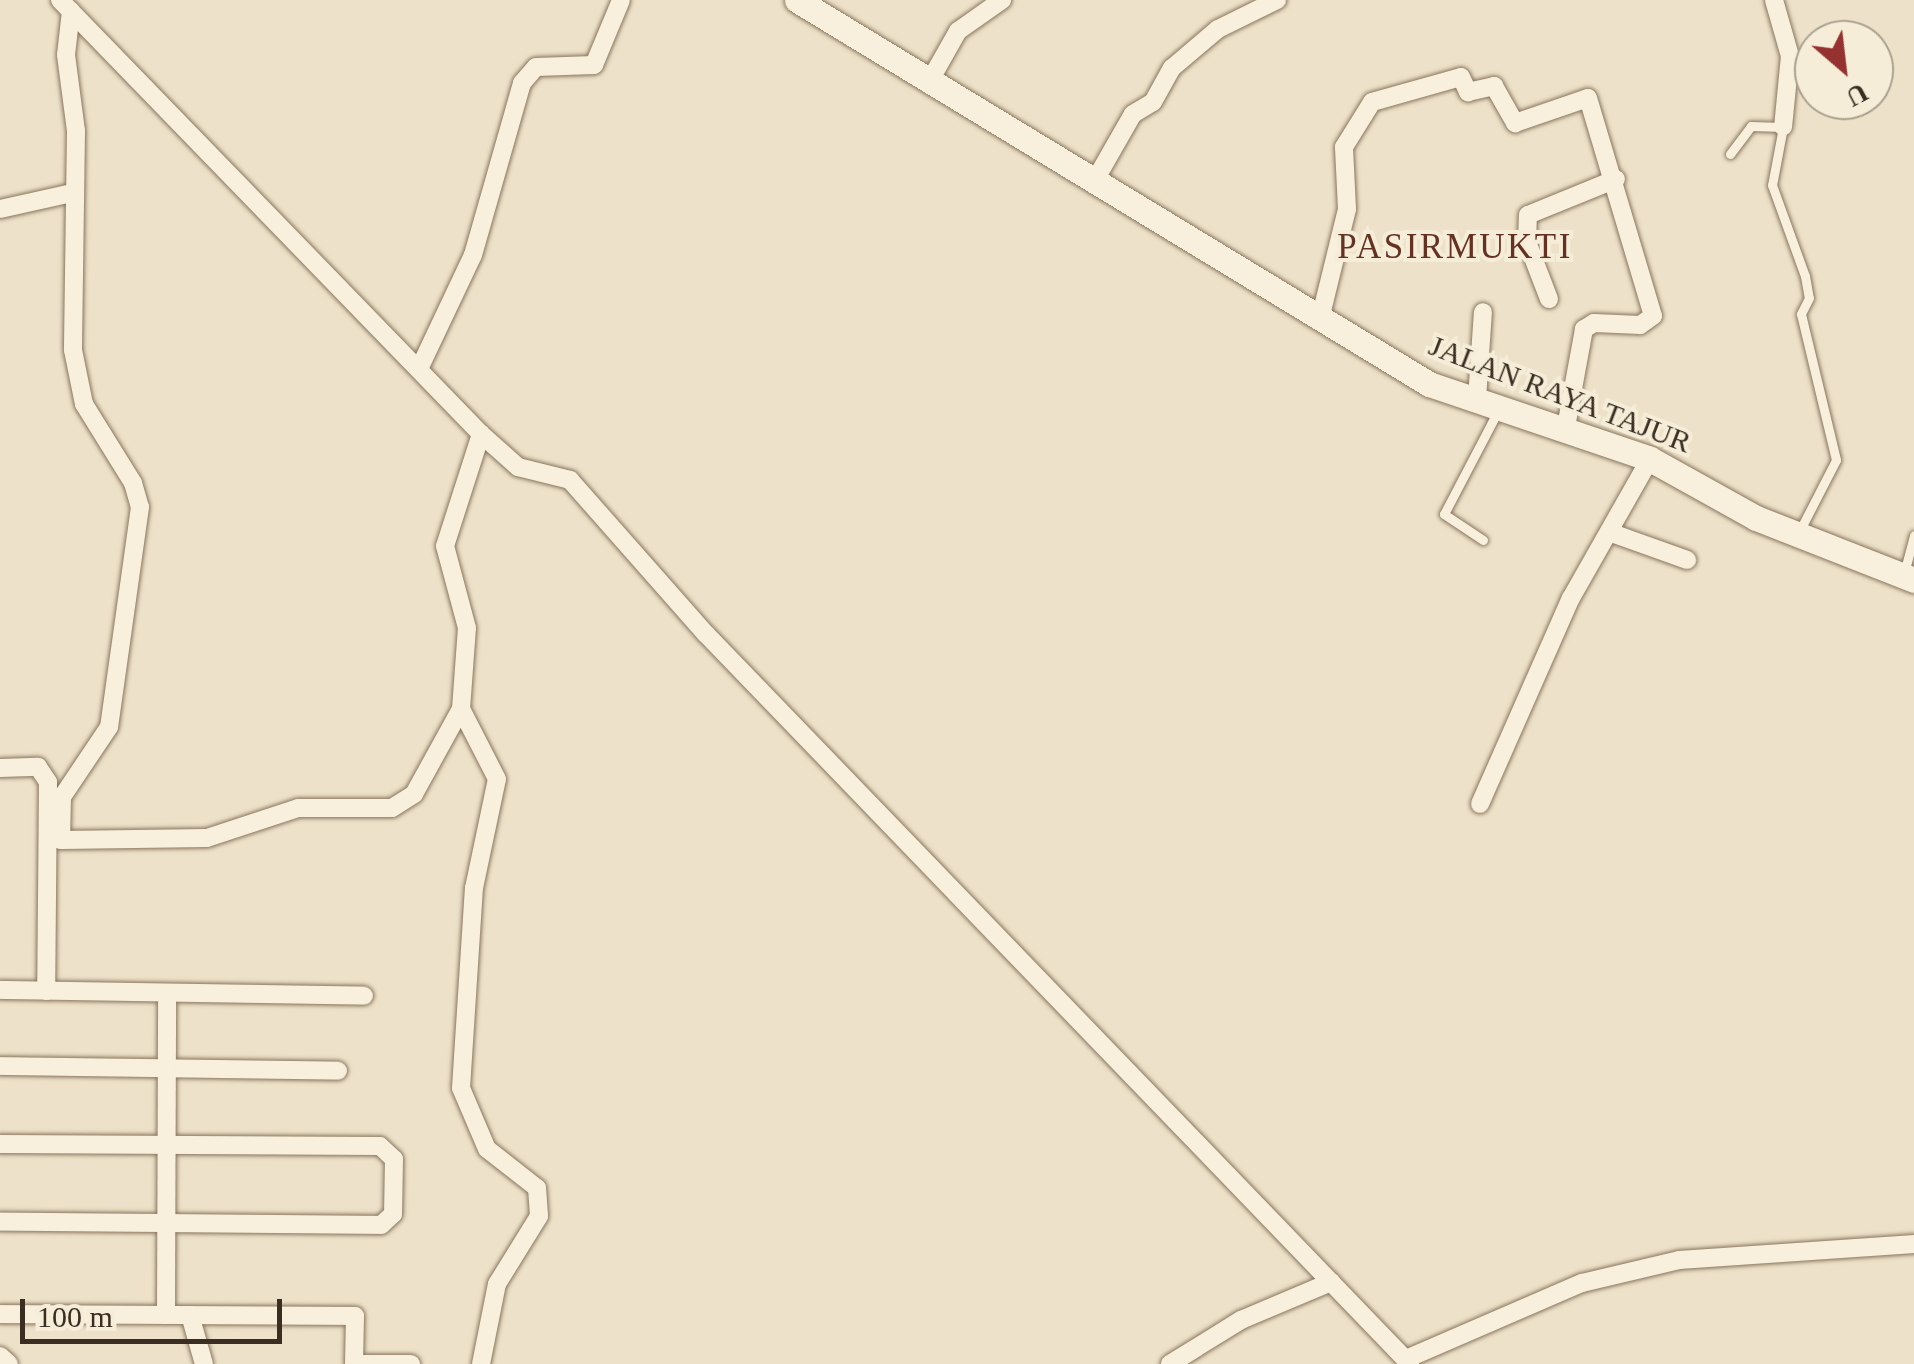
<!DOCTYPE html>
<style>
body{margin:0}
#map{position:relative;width:1914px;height:1364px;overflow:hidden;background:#ede2c9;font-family:Georgia,serif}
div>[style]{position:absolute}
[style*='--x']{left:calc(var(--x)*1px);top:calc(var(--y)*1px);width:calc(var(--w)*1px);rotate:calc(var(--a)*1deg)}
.roads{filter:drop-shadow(0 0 2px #89755e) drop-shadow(0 0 2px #89755e)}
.lane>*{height:9px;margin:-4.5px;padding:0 4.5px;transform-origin:4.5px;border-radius:4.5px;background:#f8f0dc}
.street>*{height:18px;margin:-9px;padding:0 9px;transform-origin:9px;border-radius:9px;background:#f8f0dc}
.secondary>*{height:25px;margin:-12.5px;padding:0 12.5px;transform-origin:12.5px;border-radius:12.5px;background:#f8f0dc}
span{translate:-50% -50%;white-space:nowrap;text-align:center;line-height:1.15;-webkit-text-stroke:8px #f5edd8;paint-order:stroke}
.street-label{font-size:30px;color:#3a2d21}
.quarter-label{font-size:35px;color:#653122;letter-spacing:2.5px}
.north{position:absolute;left:1794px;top:20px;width:100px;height:100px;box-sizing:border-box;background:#f5edd8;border:2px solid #aaa08f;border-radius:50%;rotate:152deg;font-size:28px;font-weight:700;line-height:40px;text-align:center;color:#3a2d21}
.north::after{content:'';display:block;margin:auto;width:35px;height:45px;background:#953131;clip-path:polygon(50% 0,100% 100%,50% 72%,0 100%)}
.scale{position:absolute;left:20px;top:1299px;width:262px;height:45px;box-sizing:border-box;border:5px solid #3a2d21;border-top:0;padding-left:12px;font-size:30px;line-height:35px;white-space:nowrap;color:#3a2d21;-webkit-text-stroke:8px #f5edd8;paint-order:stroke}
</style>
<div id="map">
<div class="roads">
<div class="lane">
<div style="--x:1730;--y:154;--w:35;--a:-53"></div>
<div style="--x:1751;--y:126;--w:32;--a:2"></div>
<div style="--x:1783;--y:127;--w:59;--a:100.7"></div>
<div style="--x:1772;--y:185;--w:97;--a:70.1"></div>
<div style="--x:1805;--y:276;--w:22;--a:80"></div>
<div style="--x:1809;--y:298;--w:18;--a:117"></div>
<div style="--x:1801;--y:314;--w:150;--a:76.5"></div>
<div style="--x:1836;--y:460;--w:81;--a:117.2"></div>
<div style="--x:1483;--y:540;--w:47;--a:-146.3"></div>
<div style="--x:1444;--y:514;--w:119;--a:-62.4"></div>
<div style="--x:1904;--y:573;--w:39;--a:-75"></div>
</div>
<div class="street">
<div style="--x:60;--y:0;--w:605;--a:45.87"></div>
<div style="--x:481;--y:434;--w:50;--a:41.7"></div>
<div style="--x:518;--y:467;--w:54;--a:14"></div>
<div style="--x:570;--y:480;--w:205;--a:48.6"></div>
<div style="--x:706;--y:634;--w:1014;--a:46.04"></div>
<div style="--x:1774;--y:0;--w:58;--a:74.1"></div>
<div style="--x:1790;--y:56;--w:71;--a:95.6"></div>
<div style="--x:71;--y:11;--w:44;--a:96.5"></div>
<div style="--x:66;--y:55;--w:77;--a:82.5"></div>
<div style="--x:76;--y:131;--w:219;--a:90.8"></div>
<div style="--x:73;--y:350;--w:55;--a:78.5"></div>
<div style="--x:84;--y:404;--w:93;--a:58.2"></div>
<div style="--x:133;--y:483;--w:25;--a:74"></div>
<div style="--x:140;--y:507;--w:222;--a:98"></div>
<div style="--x:109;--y:727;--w:84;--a:123.9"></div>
<div style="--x:62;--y:797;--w:43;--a:91.3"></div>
<div style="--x:61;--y:840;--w:146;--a:-0.8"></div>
<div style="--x:207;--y:838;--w:96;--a:-18.2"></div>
<div style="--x:298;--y:808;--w:94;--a:0"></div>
<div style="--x:392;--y:808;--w:26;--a:-32"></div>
<div style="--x:414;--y:794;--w:97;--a:-61.1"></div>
<div style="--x:928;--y:84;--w:61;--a:-60.5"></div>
<div style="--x:958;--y:31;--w:54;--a:-35.2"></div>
<div style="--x:1094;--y:182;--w:78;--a:-60.2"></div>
<div style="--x:1133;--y:114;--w:23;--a:-31"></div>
<div style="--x:1153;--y:102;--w:39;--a:-61"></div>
<div style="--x:1172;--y:68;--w:60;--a:-40.3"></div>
<div style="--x:1218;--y:29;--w:66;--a:-26.2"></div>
<div style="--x:0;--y:209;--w:74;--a:-12.5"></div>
<div style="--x:1549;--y:299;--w:61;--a:-111.1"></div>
<div style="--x:1527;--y:242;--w:27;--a:-88"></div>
<div style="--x:1528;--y:215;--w:95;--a:-22.2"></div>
<div style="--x:1321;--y:315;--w:109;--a:-76.2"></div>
<div style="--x:1347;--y:209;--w:62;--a:-92.8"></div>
<div style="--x:1344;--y:147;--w:53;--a:-58.1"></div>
<div style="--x:1372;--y:102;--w:92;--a:-15.7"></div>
<div style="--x:1461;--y:77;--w:17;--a:65"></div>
<div style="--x:1468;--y:92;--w:27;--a:-13"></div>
<div style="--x:1494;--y:86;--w:43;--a:60.4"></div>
<div style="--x:1515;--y:123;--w:77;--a:-18.9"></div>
<div style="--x:1588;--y:98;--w:227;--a:73.4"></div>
<div style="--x:1653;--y:316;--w:16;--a:145"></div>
<div style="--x:1640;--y:325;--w:46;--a:-177.5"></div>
<div style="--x:1594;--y:323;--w:12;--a:149"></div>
<div style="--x:1584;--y:329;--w:100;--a:100.4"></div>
<div style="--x:420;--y:367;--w:124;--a:-64.7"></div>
<div style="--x:473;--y:255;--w:179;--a:-74.1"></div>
<div style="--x:522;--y:83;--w:21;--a:-49"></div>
<div style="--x:536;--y:67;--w:58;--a:-2"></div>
<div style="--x:594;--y:65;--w:70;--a:-67.4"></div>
<div style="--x:1477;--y:399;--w:87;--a:-86.1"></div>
<div style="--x:1609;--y:532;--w:83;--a:19.7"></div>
<div style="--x:0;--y:768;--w:38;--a:-2"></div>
<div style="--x:38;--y:767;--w:18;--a:56"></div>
<div style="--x:48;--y:782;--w:209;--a:90.5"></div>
<div style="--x:1480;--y:804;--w:225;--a:-66.2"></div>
<div style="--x:1571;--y:598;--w:160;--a:-60.4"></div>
<div style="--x:0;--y:990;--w:364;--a:0.9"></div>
<div style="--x:0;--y:1066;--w:338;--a:0.8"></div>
<div style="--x:0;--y:1144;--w:380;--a:0.3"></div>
<div style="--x:380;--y:1146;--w:19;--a:43"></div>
<div style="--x:394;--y:1159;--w:55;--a:91"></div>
<div style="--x:393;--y:1214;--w:16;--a:137"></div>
<div style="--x:381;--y:1225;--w:381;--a:-179.5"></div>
<div style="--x:0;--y:1314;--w:355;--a:0.3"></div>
<div style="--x:355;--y:1316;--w:48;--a:91.2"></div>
<div style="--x:166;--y:1315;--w:319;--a:-89.8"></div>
<div style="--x:190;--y:1315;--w:51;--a:74.1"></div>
<div style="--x:0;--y:1356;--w:12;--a:42"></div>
<div style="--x:1406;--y:1359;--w:192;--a:-23.4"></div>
<div style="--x:1582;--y:1283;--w:100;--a:-13.3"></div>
<div style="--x:1679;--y:1260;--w:236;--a:-3.9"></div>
<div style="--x:361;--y:1364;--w:50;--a:0"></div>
<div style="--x:481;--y:1364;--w:82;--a:-78.7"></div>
<div style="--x:497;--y:1284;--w:80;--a:-58.3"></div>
<div style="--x:539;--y:1216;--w:28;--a:-94"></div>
<div style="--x:537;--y:1188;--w:63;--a:-142"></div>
<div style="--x:487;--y:1149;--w:66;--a:-113.1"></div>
<div style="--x:461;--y:1088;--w:200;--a:-86.3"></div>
<div style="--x:474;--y:888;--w:111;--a:-78.1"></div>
<div style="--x:497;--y:779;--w:79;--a:-117.2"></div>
<div style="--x:461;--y:709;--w:81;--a:-85.8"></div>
<div style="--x:467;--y:628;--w:85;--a:-105"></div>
<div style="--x:445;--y:546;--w:118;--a:-72.2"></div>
<div style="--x:1170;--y:1364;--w:84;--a:-31.8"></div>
<div style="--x:1241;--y:1320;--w:98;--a:-22.9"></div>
</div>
<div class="secondary">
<div style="--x:797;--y:0;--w:740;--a:31.28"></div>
<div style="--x:1429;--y:384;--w:233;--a:18.7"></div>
<div style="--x:1650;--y:459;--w:121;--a:29.1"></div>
<div style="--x:1756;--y:518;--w:170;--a:21.4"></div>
</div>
</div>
<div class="street-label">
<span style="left:1560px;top:394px;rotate:21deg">JALAN RAYA TAJUR</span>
</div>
<div class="quarter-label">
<span style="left:1455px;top:247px">PASIRMUKTI</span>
</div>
<div class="north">U</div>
<div class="scale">100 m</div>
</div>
